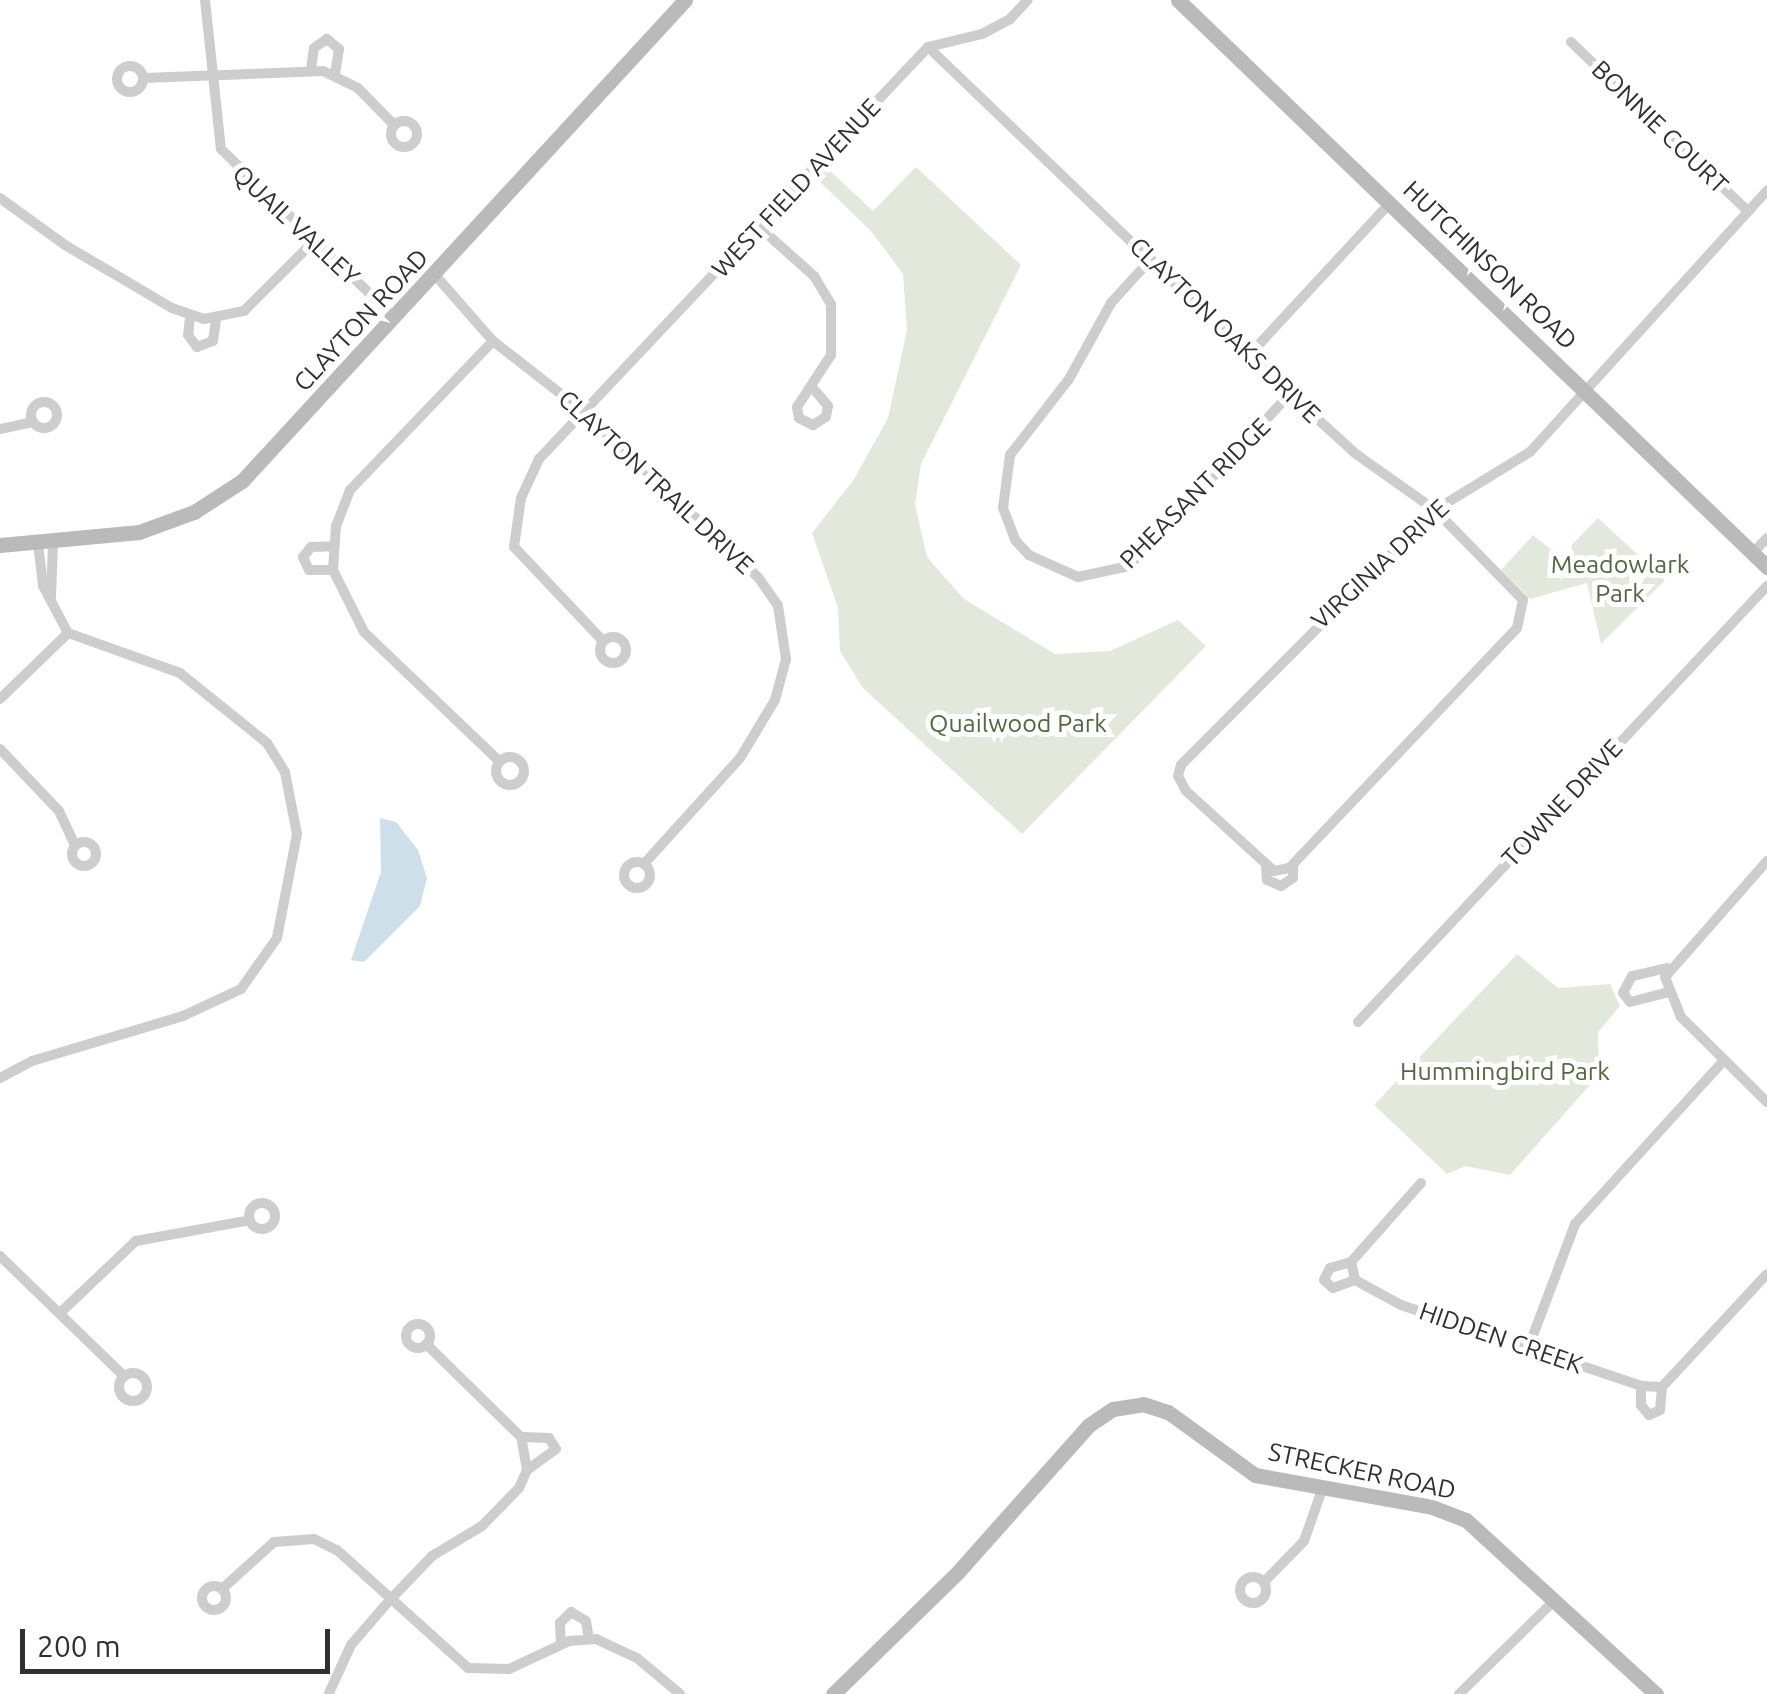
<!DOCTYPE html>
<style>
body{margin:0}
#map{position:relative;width:1767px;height:1694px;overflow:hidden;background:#fff;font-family:Ubuntu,sans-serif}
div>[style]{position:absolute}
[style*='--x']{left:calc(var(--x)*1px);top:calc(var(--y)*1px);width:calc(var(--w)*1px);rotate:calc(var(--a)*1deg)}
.green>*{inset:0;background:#e3e8dd}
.water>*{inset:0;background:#cedfe9}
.street>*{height:10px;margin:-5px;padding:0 5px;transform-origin:5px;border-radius:5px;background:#cdcdcd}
.street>.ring{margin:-5px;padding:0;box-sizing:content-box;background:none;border:10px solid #cdcdcd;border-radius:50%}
.secondary>*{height:15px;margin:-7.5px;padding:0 7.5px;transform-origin:7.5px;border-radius:7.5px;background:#bababa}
span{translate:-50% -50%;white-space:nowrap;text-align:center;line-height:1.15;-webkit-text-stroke:10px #fff;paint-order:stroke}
.street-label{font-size:25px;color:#303030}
.park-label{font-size:25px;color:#546742}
.scale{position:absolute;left:20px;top:1629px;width:310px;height:45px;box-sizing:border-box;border:5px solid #303030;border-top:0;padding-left:12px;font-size:30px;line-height:35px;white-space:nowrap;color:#303030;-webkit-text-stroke:8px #fff;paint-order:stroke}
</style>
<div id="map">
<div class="green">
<div style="clip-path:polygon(916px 167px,1021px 265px,921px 464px,915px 504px,927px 557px,964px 599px,1055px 654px,1110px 651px,1178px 620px,1206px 646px,1022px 834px,863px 688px,840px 651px,838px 608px,812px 533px,853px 481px,888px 418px,907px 330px,903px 274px,871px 231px,817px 179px,827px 168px,873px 211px)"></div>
<div style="clip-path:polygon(1598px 518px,1665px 580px,1601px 644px,1587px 583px,1530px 599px,1501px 570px,1533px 535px,1560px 557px)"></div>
<div style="clip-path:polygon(1517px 954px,1558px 988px,1610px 984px,1620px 1006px,1598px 1032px,1599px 1075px,1510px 1175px,1465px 1166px,1447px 1174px,1374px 1105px)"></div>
</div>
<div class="water">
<div style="clip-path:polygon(380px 818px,396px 822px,418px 850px,427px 878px,420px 906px,364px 962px,351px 960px,381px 872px)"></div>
</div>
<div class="street">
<div style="--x:205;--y:0;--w:150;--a:83.9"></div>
<div style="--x:221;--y:149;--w:243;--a:44.2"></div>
<div style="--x:1571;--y:42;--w:245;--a:43.7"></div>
<div style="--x:928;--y:47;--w:501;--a:43.79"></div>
<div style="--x:1290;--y:394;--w:89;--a:42.3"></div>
<div style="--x:1356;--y:454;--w:97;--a:35.3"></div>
<div style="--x:1435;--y:510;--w:126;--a:45.6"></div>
<div style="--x:1523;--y:600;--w:29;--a:102"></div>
<div style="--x:1517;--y:628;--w:331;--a:133.5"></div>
<div style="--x:1289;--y:868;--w:15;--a:169"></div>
<div style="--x:1274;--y:871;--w:119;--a:-137.7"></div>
<div style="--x:1186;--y:791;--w:17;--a:-118"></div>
<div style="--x:1178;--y:776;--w:11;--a:-75"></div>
<div style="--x:1181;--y:765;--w:360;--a:-45.1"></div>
<div style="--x:1435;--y:510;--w:111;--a:-31.4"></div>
<div style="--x:1530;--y:452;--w:353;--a:-47.8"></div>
<div class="ring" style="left:117px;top:66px;width:16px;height:16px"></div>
<div style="--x:311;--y:69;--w:21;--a:-82"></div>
<div style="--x:314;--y:48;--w:16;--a:-35"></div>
<div style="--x:327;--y:39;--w:16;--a:40"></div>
<div style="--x:339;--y:49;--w:25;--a:99"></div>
<div style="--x:144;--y:78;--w:179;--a:-2.2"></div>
<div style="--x:323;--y:71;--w:39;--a:26"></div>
<div style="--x:358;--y:88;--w:52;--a:45.8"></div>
<div class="ring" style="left:391px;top:121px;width:16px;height:16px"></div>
<div style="--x:0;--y:198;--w:80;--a:35.9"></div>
<div style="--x:65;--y:245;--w:124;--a:30.5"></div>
<div style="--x:172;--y:308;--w:34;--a:19"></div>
<div style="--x:204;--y:319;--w:41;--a:-11.3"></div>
<div style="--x:244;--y:311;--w:98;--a:-45"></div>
<div style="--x:759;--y:227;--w:74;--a:41.7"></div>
<div style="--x:814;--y:276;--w:33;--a:59"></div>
<div style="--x:831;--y:304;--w:51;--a:90"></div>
<div style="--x:831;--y:355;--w:62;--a:123.2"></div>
<div style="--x:797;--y:407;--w:11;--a:80"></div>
<div style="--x:799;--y:418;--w:16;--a:27"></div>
<div style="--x:813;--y:425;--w:15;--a:-32"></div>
<div style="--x:826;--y:417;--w:11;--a:-80"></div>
<div style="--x:828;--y:406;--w:25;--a:-130"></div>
<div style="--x:1151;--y:259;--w:59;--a:132.3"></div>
<div style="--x:1111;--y:303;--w:87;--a:118.9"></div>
<div style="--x:1069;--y:379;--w:96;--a:127.8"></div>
<div style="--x:1010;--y:455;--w:53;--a:97.5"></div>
<div style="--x:1003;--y:508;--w:34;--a:69"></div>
<div style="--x:1015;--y:540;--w:21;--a:47"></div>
<div style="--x:1029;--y:555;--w:54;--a:24.2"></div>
<div style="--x:1078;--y:577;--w:52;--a:-12.2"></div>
<div style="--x:1129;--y:566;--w:236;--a:-46.9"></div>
<div style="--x:436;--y:276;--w:86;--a:48.8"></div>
<div style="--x:493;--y:341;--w:117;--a:38"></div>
<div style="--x:585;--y:413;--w:238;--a:43.5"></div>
<div style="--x:758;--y:577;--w:35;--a:55"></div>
<div style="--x:778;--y:606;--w:54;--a:81.4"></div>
<div style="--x:786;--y:659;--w:42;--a:105"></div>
<div style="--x:775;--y:700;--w:68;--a:121.1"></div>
<div style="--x:740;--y:758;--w:143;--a:132.2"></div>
<div style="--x:190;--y:317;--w:18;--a:96"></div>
<div style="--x:188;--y:335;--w:15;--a:53"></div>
<div style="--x:197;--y:347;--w:17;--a:-21"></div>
<div style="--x:213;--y:341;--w:21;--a:-82"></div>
<div style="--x:493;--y:341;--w:207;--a:133.8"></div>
<div style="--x:350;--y:490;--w:39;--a:111"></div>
<div style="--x:336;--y:526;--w:44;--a:93.9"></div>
<div style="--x:333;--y:570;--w:69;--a:63.4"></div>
<div style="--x:364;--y:632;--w:187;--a:43.7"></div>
<div style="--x:1251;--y:353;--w:205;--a:-47.2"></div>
<div class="ring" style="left:31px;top:402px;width:16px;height:16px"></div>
<div style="--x:0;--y:429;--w:33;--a:-12"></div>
<div style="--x:1753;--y:553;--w:21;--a:-47"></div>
<div style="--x:333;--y:570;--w:24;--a:180"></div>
<div style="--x:309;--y:570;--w:14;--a:-115"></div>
<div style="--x:303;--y:557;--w:13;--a:-51"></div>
<div style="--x:311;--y:547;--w:23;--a:-2"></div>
<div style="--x:51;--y:597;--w:55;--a:-87.9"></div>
<div class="ring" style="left:600px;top:637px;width:16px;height:16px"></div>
<div style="--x:603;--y:641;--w:129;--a:-133.4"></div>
<div style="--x:514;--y:547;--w:49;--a:-81.9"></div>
<div style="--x:521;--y:498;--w:43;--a:-65.2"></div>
<div style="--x:539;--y:459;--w:567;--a:-46.64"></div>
<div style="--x:928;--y:47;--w:56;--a:-13.5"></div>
<div style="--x:982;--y:34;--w:32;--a:-28"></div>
<div style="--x:1010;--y:19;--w:26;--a:-47"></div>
<div style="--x:0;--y:699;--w:95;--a:-44.1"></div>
<div style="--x:0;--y:749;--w:86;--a:46.4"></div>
<div style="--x:59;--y:811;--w:38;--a:65"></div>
<div class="ring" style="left:496px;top:757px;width:18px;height:18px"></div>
<div class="ring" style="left:72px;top:842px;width:14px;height:14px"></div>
<div style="--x:1767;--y:861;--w:154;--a:131.3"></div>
<div style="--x:1665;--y:977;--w:43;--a:68.2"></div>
<div style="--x:1681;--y:1017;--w:121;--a:44.7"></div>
<div class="ring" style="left:624px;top:862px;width:16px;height:16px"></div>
<div style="--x:1266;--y:866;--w:14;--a:86"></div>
<div style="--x:1267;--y:880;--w:15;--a:23"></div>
<div style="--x:1281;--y:886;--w:14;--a:-34"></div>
<div style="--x:1293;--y:878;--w:13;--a:-90"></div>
<div style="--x:1667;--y:968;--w:36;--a:167"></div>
<div style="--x:1632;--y:976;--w:19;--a:118"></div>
<div style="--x:1623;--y:993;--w:11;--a:52"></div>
<div style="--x:1630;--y:1002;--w:40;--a:-14.4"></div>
<div style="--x:1358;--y:1022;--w:598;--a:-46.83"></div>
<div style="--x:0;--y:1078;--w:36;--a:-28"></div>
<div style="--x:32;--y:1061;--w:158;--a:-16.6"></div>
<div style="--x:183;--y:1016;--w:64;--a:-25"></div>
<div style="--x:241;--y:989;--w:62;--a:-54.8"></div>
<div style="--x:277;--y:938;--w:106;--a:-79.1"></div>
<div style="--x:297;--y:834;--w:63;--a:-101"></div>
<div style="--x:285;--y:772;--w:34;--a:-122"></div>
<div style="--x:267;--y:743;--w:112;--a:-141.2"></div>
<div style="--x:180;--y:673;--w:119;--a:-160.3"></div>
<div style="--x:68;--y:633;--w:53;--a:-118"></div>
<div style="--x:43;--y:586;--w:43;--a:-96.6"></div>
<div style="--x:1421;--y:1183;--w:106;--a:131.5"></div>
<div style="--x:1351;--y:1262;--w:18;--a:77"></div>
<div style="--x:1355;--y:1280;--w:52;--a:28.5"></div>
<div style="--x:1401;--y:1305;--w:253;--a:18.6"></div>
<div style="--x:1641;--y:1386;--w:21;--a:3"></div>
<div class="ring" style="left:249px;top:1203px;width:16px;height:16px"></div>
<div style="--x:0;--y:1256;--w:173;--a:44.1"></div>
<div style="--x:1351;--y:1262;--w:22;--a:164"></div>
<div style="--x:1330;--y:1268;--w:13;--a:117"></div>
<div style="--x:1324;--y:1280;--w:12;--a:42"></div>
<div style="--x:1333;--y:1288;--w:23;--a:-20"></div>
<div style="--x:60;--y:1313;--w:105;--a:-43.5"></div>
<div style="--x:136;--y:1241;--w:116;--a:-10.4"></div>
<div class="ring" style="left:406px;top:1324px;width:14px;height:14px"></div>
<div style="--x:1529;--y:1346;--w:130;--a:-69.3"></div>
<div style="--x:1575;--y:1224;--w:222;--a:-47.7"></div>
<div class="ring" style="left:119px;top:1373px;width:18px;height:18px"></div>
<div style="--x:1641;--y:1386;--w:19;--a:90"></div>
<div style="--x:1641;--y:1405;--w:13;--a:51"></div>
<div style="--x:1649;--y:1415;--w:12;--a:-24"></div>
<div style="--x:1660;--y:1410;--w:23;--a:-85"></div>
<div style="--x:1662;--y:1387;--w:154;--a:-47.1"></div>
<div style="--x:521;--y:1437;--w:28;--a:2"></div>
<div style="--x:549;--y:1438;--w:13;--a:58"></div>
<div style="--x:556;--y:1449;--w:36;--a:144"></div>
<div class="ring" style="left:1240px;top:1577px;width:16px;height:16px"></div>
<div style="--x:1264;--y:1582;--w:57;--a:-45.7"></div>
<div style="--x:1304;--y:1541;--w:54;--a:-70.6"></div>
<div class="ring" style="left:202px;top:1586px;width:14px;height:14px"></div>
<div style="--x:222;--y:1589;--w:70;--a:-42.1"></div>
<div style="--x:274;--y:1542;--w:40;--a:-4.3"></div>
<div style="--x:314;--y:1539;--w:25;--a:26"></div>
<div style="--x:337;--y:1550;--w:176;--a:42"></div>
<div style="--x:468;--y:1668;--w:41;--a:1.4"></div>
<div style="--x:509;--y:1669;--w:66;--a:-25"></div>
<div style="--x:569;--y:1641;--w:27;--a:-4"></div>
<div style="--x:596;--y:1639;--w:45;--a:24.9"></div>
<div style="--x:637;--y:1658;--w:56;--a:39.9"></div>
<div style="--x:561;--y:1644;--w:21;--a:-93"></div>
<div style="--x:560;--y:1623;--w:16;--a:-45"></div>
<div style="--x:571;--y:1612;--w:17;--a:31"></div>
<div style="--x:586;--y:1621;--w:18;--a:81"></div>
<div style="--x:329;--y:1693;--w:53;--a:-65.4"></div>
<div style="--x:351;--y:1645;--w:58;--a:-49.2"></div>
<div style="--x:389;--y:1601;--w:62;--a:-46.3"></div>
<div style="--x:432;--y:1556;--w:58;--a:-31"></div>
<div style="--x:482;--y:1526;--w:53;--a:-45.8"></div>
<div style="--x:519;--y:1488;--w:20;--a:-66"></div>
<div style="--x:527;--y:1470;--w:34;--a:-100"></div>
<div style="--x:521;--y:1437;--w:133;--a:-135.6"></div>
<div style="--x:1459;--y:1694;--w:134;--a:-44.4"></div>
</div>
<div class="secondary">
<div style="--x:1178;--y:0;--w:818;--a:43.91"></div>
<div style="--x:0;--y:545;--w:140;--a:-5.3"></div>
<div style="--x:139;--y:532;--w:59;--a:-20"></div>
<div style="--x:194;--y:512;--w:57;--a:-32.9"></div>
<div style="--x:242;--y:481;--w:654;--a:-47.35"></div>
<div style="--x:833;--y:1694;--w:173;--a:-44.3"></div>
<div style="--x:957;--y:1573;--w:198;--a:-48.3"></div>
<div style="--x:1089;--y:1425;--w:29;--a:-34"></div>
<div style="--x:1113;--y:1409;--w:30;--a:-9"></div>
<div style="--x:1143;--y:1404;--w:26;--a:18"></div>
<div style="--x:1168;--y:1412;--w:107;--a:35.9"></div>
<div style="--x:1255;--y:1475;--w:180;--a:10.2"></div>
<div style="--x:1432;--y:1507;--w:36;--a:21"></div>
<div style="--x:1466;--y:1520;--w:258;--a:42.5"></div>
</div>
<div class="street-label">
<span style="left:1660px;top:127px;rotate:44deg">BONNIE COURT</span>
<span style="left:796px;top:188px;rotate:-47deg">WEST FIELD AVENUE</span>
<span style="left:296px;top:225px;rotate:43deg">QUAIL VALLEY</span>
<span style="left:1490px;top:265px;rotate:44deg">HUTCHINSON ROAD</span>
<span style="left:361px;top:320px;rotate:-47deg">CLAYTON ROAD</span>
<span style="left:1225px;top:330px;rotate:44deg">CLAYTON OAKS DRIVE</span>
<span style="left:656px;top:482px;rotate:43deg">CLAYTON TRAIL DRIVE</span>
<span style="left:1195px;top:493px;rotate:-45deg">PHEASANT RIDGE</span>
<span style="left:1380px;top:564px;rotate:-43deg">VIRGINIA DRIVE</span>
<span style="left:1562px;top:803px;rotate:-47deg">TOWNE DRIVE</span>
<span style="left:1501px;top:1338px;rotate:19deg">HIDDEN CREEK</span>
<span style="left:1362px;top:1471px;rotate:12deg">STRECKER ROAD</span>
</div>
<div class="park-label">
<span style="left:1620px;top:579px">Meadowlark<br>Park</span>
<span style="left:1018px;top:723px">Quailwood Park</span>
<span style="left:1505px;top:1071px">Hummingbird Park</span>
</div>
<div class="scale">200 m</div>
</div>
